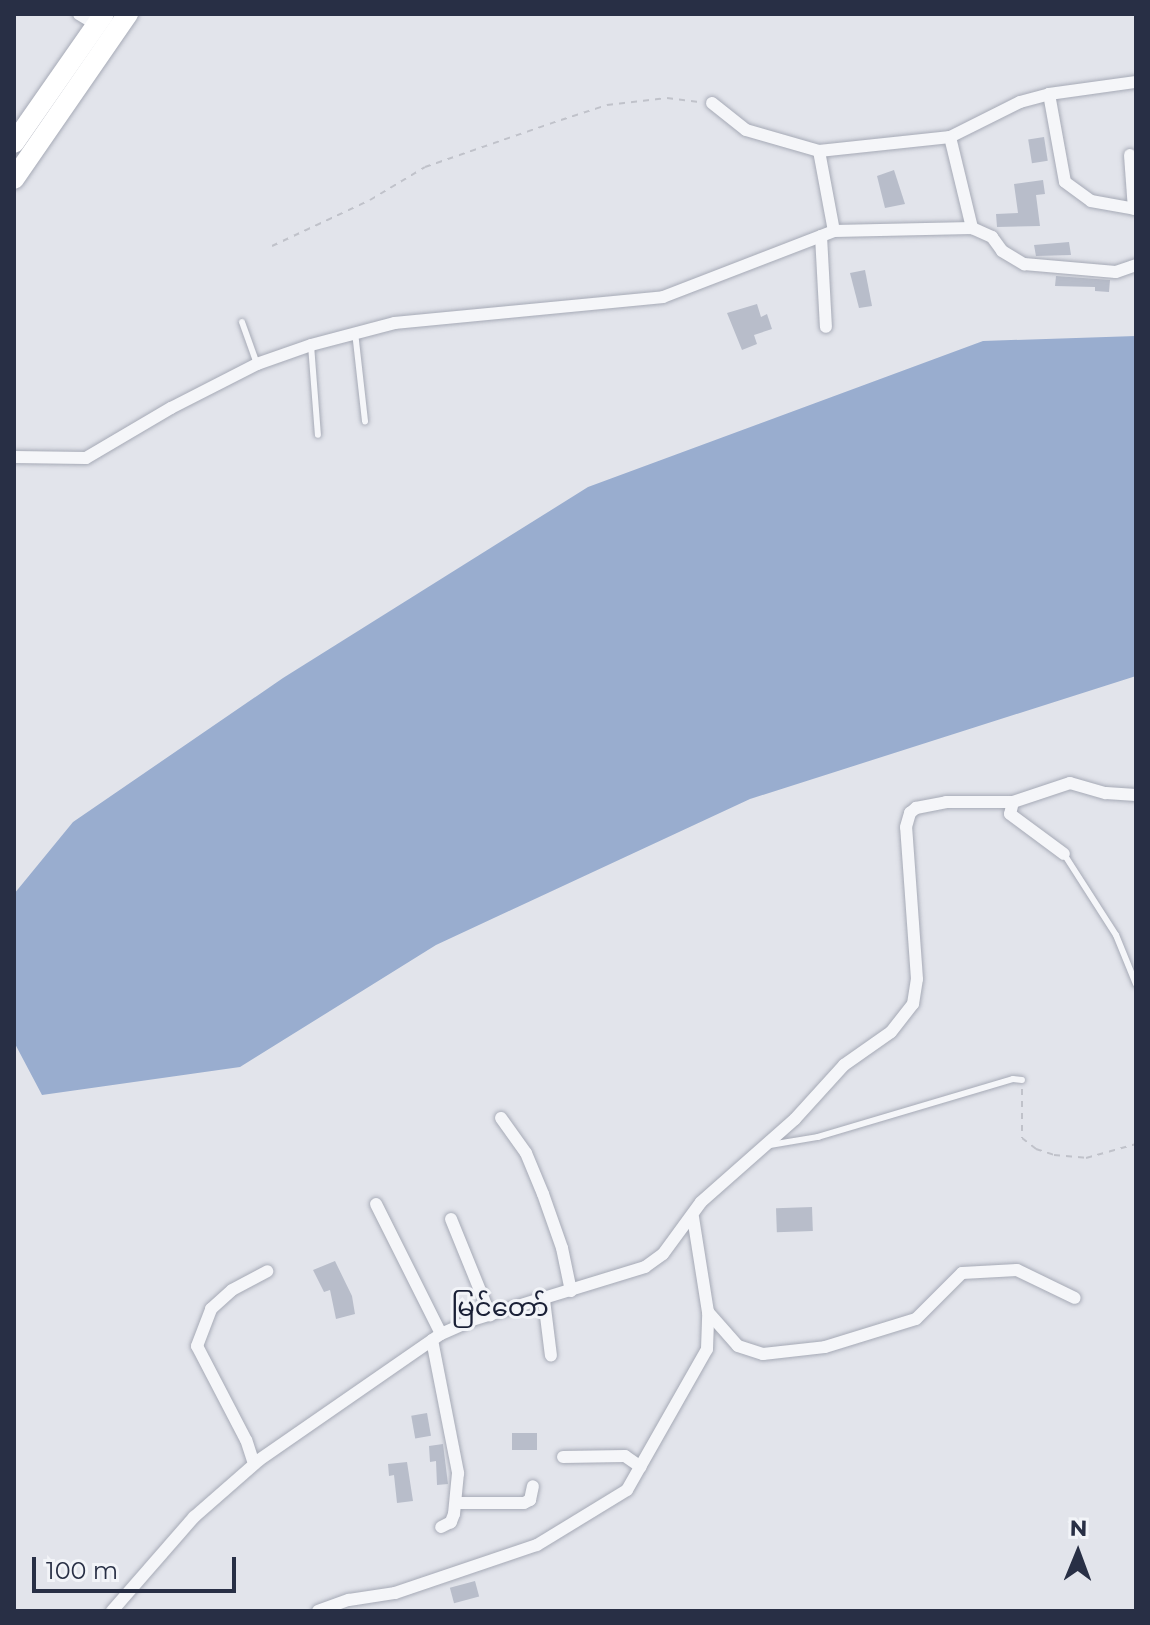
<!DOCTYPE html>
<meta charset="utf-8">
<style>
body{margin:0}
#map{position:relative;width:1150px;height:1625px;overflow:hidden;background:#e2e4eb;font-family:Montserrat,"Noto Sans Myanmar",sans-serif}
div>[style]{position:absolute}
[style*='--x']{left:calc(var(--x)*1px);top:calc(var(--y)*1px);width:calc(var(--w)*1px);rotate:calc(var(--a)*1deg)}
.water>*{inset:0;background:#99adcf}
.building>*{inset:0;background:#b8bdca;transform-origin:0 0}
.path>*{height:2px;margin-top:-1px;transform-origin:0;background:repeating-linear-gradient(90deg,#c0c2ca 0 6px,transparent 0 12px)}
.roads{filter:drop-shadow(0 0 2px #a6aab6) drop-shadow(0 0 2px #a6aab6)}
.service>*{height:6px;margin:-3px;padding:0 3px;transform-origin:3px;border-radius:3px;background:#f5f6f9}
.minor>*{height:12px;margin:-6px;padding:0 6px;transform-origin:6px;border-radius:6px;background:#f5f6f9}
.primary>*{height:20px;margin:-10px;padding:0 10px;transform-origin:10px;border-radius:10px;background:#fff}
span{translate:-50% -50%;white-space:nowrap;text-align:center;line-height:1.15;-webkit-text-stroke:6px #f2f4f8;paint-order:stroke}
.quarter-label{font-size:26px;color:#1a2036}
.frame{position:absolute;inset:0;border:16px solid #282f45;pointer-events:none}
.north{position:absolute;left:1038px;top:1513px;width:80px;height:80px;-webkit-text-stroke:6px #f2f4f8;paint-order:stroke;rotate:1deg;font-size:22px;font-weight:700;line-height:32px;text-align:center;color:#282f45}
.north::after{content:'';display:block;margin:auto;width:28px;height:36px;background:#282f45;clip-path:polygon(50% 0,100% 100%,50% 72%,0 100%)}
.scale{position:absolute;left:32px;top:1557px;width:204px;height:36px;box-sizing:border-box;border:4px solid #282f45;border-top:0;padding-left:10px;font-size:24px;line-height:28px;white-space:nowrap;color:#282f45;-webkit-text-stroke:6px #f2f4f8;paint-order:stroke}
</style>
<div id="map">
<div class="water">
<div style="clip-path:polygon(1136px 336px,1136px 676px,750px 799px,436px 945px,240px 1067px,42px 1095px,14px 1042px,14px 894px,73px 822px,283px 678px,588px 487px,983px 341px)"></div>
</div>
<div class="building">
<div style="left:1044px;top:137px;width:24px;height:16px;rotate:81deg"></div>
<div style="clip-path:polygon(894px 170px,905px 204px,885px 208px,877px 176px)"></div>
<div style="clip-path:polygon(1043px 180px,1045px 194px,1036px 195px,1040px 226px,997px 227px,996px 214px,1018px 213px,1014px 184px)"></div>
<div style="clip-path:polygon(1069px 242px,1071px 255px,1036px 256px,1034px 245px)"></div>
<div style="clip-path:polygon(865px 270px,872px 306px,859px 308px,850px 273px)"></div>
<div style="clip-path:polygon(1056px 276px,1110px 280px,1109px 292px,1095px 291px,1095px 287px,1055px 286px)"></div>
<div style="clip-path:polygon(757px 304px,761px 317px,767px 314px,772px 329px,754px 335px,757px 344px,742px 350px,727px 313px)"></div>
<div style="left:812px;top:1207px;width:24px;height:36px;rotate:88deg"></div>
<div style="clip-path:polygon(335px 1261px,352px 1296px,355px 1314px,336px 1319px,330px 1290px,324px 1292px,313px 1270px)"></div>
<div style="left:427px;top:1413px;width:23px;height:16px;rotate:80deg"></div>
<div style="left:537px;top:1433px;width:17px;height:25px;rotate:90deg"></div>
<div style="clip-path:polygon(443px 1444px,448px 1484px,437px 1485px,436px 1461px,430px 1462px,429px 1446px)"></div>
<div style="clip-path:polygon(407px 1462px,413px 1501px,397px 1503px,394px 1475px,389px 1476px,388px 1464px)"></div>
<div style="left:475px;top:1581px;width:16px;height:26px;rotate:75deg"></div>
</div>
<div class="path">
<div style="--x:272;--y:246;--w:108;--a:-25.1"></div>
<div style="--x:370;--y:200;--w:64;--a:-31"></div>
<div style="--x:425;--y:167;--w:144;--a:-19.1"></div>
<div style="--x:561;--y:120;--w:48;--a:-18.1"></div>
<div style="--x:607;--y:105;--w:60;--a:-6.7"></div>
<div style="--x:667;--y:98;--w:32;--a:7"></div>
<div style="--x:1022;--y:1089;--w:49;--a:90"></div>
<div style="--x:1022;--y:1138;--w:18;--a:38"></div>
<div style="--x:1036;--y:1149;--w:19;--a:18"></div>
<div style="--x:1054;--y:1155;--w:32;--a:5"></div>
<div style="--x:1086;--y:1158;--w:52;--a:-15.6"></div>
</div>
<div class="roads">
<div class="service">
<div style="--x:242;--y:322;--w:45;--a:70.3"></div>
<div style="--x:355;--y:332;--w:90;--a:83.6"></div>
<div style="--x:311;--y:345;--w:90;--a:85.6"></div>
<div style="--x:1064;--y:854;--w:96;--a:57.3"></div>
<div style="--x:1116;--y:935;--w:53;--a:67.8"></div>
<div style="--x:770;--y:1145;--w:49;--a:-9.5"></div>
<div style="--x:818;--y:1137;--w:203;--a:-16.6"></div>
<div style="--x:1013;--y:1079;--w:9;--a:6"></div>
</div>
<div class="minor">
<div style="--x:79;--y:14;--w:21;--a:31"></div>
<div style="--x:1049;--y:94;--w:89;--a:79.7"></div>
<div style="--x:1065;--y:182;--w:32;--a:36"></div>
<div style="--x:1091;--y:201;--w:46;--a:10.1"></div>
<div style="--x:712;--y:103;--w:43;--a:38.5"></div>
<div style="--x:746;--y:130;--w:76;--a:16"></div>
<div style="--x:819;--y:151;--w:132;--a:-6.1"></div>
<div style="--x:950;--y:137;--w:78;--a:-26.6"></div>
<div style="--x:1020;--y:102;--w:30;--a:-15"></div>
<div style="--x:1049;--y:94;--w:88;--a:-7.9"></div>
<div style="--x:950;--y:137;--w:94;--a:76.4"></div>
<div style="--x:819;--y:151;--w:81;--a:79.4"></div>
<div style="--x:1130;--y:155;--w:54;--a:85.8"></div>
<div style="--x:821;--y:236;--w:91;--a:86.9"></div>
<div style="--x:14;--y:457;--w:72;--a:0.8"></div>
<div style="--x:86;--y:458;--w:99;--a:-30.5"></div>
<div style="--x:171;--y:408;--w:97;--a:-27.1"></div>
<div style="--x:257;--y:364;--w:57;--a:-19.4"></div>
<div style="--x:311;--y:345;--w:87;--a:-14.7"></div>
<div style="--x:395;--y:323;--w:269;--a:-5.5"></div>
<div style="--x:663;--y:297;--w:183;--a:-21.1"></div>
<div style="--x:834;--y:231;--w:138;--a:-1.2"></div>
<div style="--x:972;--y:228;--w:22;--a:24"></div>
<div style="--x:992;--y:237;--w:17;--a:54"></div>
<div style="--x:1002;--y:251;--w:26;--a:31"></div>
<div style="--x:1024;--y:264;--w:92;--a:5"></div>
<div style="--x:1116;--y:272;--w:21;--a:-19"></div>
<div style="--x:1013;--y:802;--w:60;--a:-18.4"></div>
<div style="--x:1070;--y:783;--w:37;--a:16"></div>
<div style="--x:1106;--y:793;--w:30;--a:4"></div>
<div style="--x:501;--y:1118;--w:43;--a:54.5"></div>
<div style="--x:526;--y:1153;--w:44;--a:67.5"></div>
<div style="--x:543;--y:1194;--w:57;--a:70.6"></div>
<div style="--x:562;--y:1248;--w:44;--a:78.2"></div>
<div style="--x:376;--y:1204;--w:145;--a:63.4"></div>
<div style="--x:451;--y:1219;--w:104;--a:67.9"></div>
<div style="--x:544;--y:1300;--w:56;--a:82.9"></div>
<div style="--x:708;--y:1312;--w:45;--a:48.6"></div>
<div style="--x:738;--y:1346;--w:26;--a:18"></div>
<div style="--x:763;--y:1354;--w:62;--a:-6.4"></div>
<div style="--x:825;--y:1347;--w:95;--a:-17.1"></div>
<div style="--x:916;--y:1319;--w:65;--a:-45"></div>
<div style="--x:962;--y:1273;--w:55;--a:-3.1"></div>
<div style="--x:1017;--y:1270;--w:64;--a:25.8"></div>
<div style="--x:432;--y:1340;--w:136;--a:78.9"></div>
<div style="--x:458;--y:1473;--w:41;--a:95.6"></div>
<div style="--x:454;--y:1514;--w:9;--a:111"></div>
<div style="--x:451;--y:1522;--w:11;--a:153"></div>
<div style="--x:563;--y:1457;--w:62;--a:-0.9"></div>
<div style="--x:625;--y:1456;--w:19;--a:35"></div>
<div style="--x:254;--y:1464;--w:25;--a:-108"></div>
<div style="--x:246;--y:1440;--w:106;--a:-117.5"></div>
<div style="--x:197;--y:1346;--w:40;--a:-69"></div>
<div style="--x:211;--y:1309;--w:28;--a:-42"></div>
<div style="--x:232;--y:1290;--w:40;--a:-28"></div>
<div style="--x:456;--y:1503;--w:68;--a:0"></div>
<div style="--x:524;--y:1503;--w:7;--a:-27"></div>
<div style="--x:530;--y:1500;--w:14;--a:-78"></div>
<div style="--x:112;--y:1611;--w:125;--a:-48.9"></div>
<div style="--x:194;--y:1517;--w:86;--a:-41.2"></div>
<div style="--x:259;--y:1460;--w:221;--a:-34.7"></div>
<div style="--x:441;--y:1334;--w:34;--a:-24"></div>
<div style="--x:472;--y:1320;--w:181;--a:-17"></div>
<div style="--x:645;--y:1267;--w:22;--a:-36"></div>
<div style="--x:663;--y:1254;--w:64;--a:-53.8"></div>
<div style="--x:701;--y:1202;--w:125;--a:-41.4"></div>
<div style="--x:795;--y:1119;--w:73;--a:-47.8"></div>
<div style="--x:844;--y:1065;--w:57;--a:-35.1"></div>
<div style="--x:891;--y:1032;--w:36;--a:-52"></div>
<div style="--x:913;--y:1004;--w:25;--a:-81"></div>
<div style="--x:917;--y:979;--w:152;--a:-94.1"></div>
<div style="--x:906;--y:827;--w:15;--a:-74"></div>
<div style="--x:910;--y:813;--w:8;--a:-40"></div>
<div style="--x:916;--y:808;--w:31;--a:-11"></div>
<div style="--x:946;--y:802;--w:67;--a:0"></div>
<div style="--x:1013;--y:802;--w:12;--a:104"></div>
<div style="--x:1010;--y:814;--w:67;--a:36.5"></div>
<div style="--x:318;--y:1611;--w:33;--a:-20"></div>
<div style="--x:349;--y:1600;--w:47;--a:-8.7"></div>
<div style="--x:395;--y:1593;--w:150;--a:-18.7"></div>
<div style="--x:537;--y:1545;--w:105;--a:-31.4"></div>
<div style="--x:627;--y:1490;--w:162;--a:-60.4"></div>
<div style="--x:707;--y:1349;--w:37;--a:-88"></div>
<div style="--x:708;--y:1312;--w:96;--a:-99"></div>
</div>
<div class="primary">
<div style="--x:14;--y:143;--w:157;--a:-55.1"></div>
<div style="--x:14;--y:179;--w:201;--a:-55.4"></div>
</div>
</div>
<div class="quarter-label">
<span style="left:500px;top:1308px">မြင်တော်</span>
</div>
<div class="frame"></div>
<div class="north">N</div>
<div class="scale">100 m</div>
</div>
